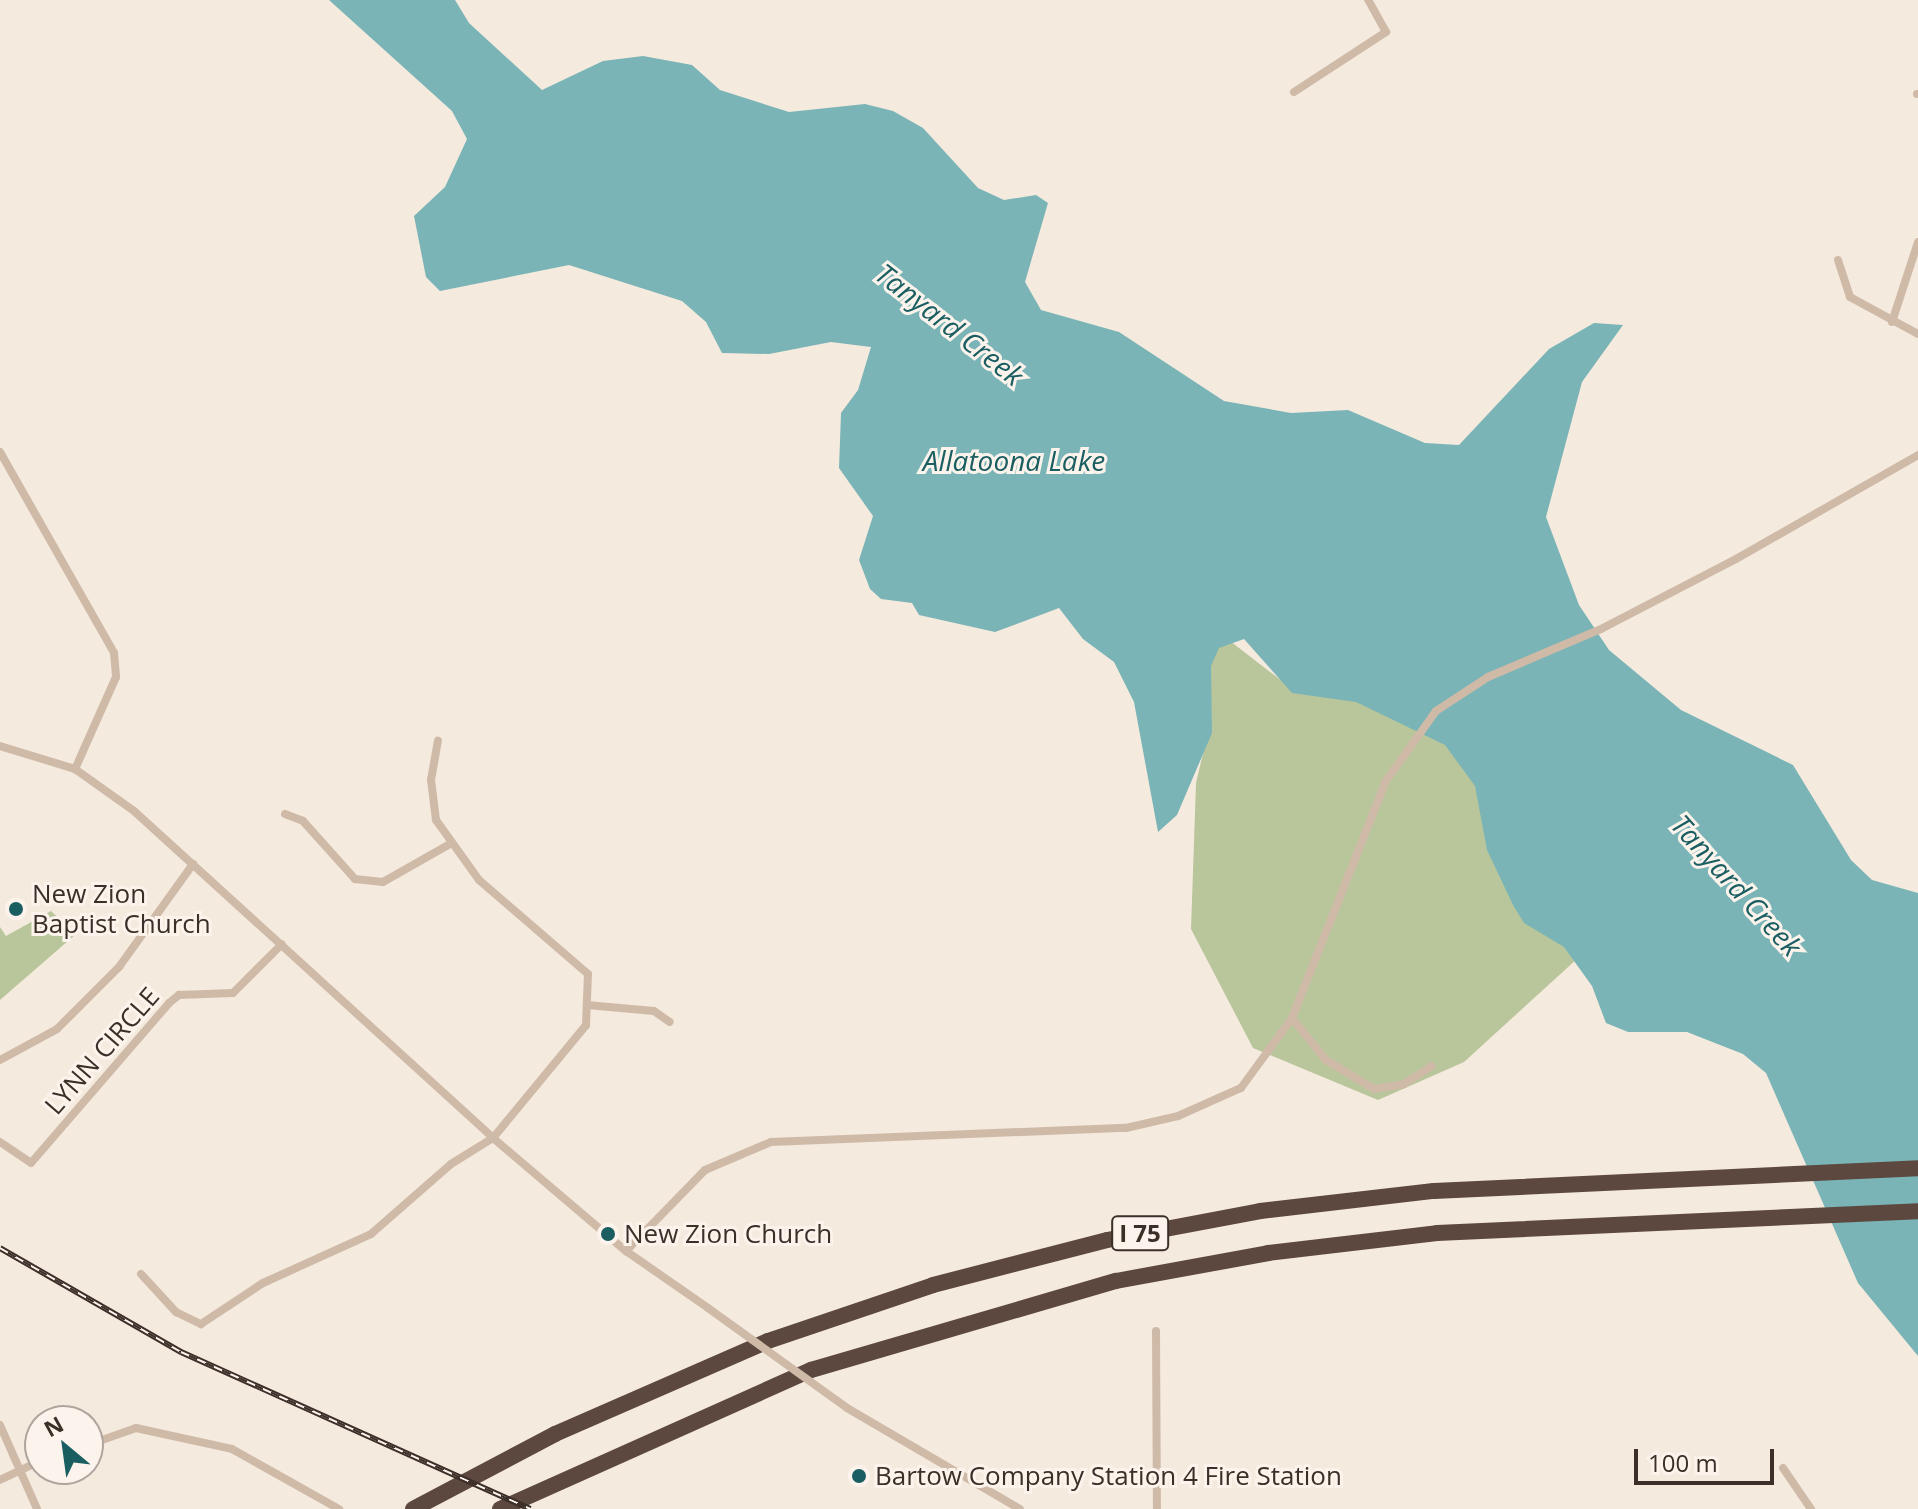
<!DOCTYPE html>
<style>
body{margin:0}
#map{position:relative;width:1918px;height:1509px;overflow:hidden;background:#f5eade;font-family:"Open Sans",sans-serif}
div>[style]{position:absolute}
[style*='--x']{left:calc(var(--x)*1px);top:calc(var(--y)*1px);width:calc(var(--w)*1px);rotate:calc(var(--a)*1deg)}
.green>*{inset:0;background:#b9c69c}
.water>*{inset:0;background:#7ab4b6}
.street>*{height:8px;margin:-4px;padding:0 4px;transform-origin:4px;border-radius:4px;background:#cfbaa8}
.highway>*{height:16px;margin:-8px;padding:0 8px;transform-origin:8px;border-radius:8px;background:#5d483f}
.rail>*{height:6px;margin-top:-3px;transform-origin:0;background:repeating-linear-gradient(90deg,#fcf4ec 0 9px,#3c2f29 0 18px);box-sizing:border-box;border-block:2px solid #3c2f29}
.street-bridge>*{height:8px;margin:-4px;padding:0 4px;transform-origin:4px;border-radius:4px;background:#cfbaa8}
.dots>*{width:22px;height:22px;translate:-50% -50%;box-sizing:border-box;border:4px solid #fcf4ec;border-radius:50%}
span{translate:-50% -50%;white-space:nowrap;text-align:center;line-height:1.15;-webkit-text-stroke:6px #fcf4ec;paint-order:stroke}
.shield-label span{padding:2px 6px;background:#fcf4ec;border:2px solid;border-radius:6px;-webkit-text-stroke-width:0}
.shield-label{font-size:24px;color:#3c2f29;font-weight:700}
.poi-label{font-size:26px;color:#3c2f29}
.left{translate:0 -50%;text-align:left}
.street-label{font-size:26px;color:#3c2f29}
.water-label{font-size:28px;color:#1a5e62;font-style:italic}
.north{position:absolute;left:24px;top:1405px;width:80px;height:80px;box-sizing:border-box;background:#fcf4ec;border:2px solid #afa59e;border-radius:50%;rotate:331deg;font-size:22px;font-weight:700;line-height:32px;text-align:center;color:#3c2f29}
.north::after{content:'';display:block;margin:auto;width:28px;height:36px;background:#1a5e62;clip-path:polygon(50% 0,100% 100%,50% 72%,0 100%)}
.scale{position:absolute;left:1634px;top:1449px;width:140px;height:36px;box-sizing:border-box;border:4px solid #3c2f29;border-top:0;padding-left:10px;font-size:24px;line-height:28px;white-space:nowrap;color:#3c2f29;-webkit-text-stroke:6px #fcf4ec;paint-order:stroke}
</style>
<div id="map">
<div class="green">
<div style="clip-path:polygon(1221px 634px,1287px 685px,1402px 711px,1464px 744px,1578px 958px,1464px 1062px,1378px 1100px,1253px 1048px,1191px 929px,1196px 783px,1208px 732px,1204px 667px)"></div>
<div style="clip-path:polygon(51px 911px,76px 934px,0 1000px,0 927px,6px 936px)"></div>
</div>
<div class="water">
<div style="clip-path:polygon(329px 0,455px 0,469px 23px,542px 90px,603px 61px,643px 56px,692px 65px,720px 90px,789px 112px,865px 104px,893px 111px,923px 128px,978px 188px,1004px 200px,1036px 195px,1048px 203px,1025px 282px,1041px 310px,1119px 332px,1224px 401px,1291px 413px,1348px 410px,1425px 443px,1459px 445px,1549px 349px,1594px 323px,1623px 325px,1582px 382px,1546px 517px,1579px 605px,1609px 650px,1681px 710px,1793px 765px,1851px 860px,1872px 880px,1918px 893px,1918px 1356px,1858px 1283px,1766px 1073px,1743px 1054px,1687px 1032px,1628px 1032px,1606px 1023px,1592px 986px,1564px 947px,1524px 923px,1513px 905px,1487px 850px,1475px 786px,1445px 745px,1356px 702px,1292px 693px,1244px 639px,1219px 648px,1211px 666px,1212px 733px,1177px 815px,1158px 832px,1134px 702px,1114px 662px,1083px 639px,1059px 608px,995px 632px,919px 615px,912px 603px,881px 599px,870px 589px,859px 560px,873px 516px,839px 468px,841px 413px,858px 390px,871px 347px,831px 342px,769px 354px,722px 353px,706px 322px,682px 301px,569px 265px,440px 291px,426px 277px,414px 216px,445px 187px,467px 139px,452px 111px)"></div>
</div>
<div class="street">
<div style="--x:1294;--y:92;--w:110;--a:-33.1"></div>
<div style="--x:1386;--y:32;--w:37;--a:-119"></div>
<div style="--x:1917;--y:94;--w:1;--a:0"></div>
<div style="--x:1838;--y:260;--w:39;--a:72"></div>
<div style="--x:1850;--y:297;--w:77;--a:28.6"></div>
<div style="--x:1892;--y:322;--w:84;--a:-72"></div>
<div style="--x:0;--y:452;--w:231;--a:60.4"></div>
<div style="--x:114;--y:653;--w:24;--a:85"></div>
<div style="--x:116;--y:677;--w:101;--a:114"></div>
<div style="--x:0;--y:746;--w:78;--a:17"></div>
<div style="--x:75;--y:769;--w:72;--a:35.4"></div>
<div style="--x:134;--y:811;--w:486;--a:42.3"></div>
<div style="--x:493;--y:1138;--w:175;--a:40.4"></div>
<div style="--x:626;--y:1251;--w:100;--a:34.8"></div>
<div style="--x:285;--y:814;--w:19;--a:21"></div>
<div style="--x:303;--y:821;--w:78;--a:48.1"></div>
<div style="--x:355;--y:879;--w:28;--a:6"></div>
<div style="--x:383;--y:882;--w:77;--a:-29.6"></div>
<div style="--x:587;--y:1005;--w:67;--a:5.1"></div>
<div style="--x:654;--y:1011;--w:19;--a:35"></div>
<div style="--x:1292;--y:1018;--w:54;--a:51"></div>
<div style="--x:1326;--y:1060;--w:56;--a:31.1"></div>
<div style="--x:1374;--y:1089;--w:30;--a:-9"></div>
<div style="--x:1404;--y:1084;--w:33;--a:-33"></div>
<div style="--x:0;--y:1060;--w:65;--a:-28.5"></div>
<div style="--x:57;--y:1029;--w:88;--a:-45"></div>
<div style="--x:119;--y:967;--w:127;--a:-54.3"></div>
<div style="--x:0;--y:1142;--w:37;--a:34"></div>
<div style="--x:31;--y:1163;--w:211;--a:-49.2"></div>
<div style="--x:169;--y:1003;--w:13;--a:-39"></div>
<div style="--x:179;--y:995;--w:54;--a:-2.1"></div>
<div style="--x:233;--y:993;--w:69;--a:-45"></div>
<div style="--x:626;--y:1251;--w:113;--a:-45.7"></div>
<div style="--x:705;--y:1170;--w:72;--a:-23"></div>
<div style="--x:771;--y:1142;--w:355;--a:-2.3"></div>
<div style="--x:1126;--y:1128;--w:53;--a:-13"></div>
<div style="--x:1178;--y:1116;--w:69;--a:-24"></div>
<div style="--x:1241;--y:1088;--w:87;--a:-53.9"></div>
<div style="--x:1292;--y:1018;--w:255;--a:-68.4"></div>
<div style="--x:1386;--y:781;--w:86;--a:-54.5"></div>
<div style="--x:1436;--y:711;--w:62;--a:-33.2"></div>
<div style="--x:1488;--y:677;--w:123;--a:-23"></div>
<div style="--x:1601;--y:629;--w:152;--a:-27.4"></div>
<div style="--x:1736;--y:559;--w:210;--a:-29.7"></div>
<div style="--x:141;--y:1274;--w:52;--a:47.4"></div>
<div style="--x:176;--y:1312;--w:28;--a:26"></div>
<div style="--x:201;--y:1324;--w:74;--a:-33.5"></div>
<div style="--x:263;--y:1283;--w:119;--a:-24.4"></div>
<div style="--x:371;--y:1234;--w:106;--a:-41.2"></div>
<div style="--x:451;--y:1164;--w:49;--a:-31.8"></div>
<div style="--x:493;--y:1138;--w:146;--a:-50.5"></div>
<div style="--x:586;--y:1025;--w:51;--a:-87.8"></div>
<div style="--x:588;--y:974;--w:144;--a:-139.2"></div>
<div style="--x:479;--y:880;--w:74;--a:-125.6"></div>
<div style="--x:436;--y:820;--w:40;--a:-97.1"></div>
<div style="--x:431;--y:780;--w:40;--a:-80"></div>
<div style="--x:1156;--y:1331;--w:178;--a:89.7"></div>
<div style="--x:847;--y:1408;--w:200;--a:30.3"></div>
<div style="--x:0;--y:1425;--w:92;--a:66.2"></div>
<div style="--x:88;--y:1445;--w:51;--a:-19.5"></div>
<div style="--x:136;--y:1428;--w:98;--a:12.3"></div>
<div style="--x:232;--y:1449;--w:123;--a:29.3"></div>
<div style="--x:1783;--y:1468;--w:50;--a:55.7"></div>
<div style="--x:0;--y:1480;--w:44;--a:-25.4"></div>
</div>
<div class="highway">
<div style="--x:413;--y:1509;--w:161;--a:-27.8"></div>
<div style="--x:555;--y:1434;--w:232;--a:-23.6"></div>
<div style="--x:768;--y:1341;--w:174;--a:-18.7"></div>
<div style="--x:933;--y:1285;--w:180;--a:-14.5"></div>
<div style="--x:1107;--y:1240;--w:156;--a:-10.7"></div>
<div style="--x:1260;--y:1211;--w:175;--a:-6.6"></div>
<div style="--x:1434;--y:1191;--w:485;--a:-2.7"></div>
<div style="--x:500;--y:1509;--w:341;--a:-24.1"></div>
<div style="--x:811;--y:1370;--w:318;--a:-16.3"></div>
<div style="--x:1116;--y:1281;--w:155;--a:-10.4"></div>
<div style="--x:1268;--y:1253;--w:170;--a:-6.7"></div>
<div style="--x:1437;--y:1233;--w:482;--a:-2.6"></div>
</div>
<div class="rail">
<div style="--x:0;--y:1248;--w:209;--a:29.9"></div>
<div style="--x:181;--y:1352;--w:383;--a:24.2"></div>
</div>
<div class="street-bridge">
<div style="--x:708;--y:1308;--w:171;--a:35.7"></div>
</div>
<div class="dots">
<div style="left:16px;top:909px;background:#1a5e62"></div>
<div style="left:608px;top:1234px;background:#1a5e62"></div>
<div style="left:859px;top:1476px;background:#1a5e62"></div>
</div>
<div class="shield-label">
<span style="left:1140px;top:1233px">I 75</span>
</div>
<div class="poi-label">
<span class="left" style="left:32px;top:909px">New Zion<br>Baptist Church</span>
<span class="left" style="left:624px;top:1234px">New Zion Church</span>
<span class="left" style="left:875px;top:1476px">Bartow Company Station 4 Fire Station</span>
</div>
<div class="street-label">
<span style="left:102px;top:1051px;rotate:-49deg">LYNN CIRCLE</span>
</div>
<div class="water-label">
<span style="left:950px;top:324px;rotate:38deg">Tanyard Creek</span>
<span style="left:1014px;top:460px">Allatoona Lake</span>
<span style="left:1737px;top:885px;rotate:48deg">Tanyard Creek</span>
</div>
<div class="north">N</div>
<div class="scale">100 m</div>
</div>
